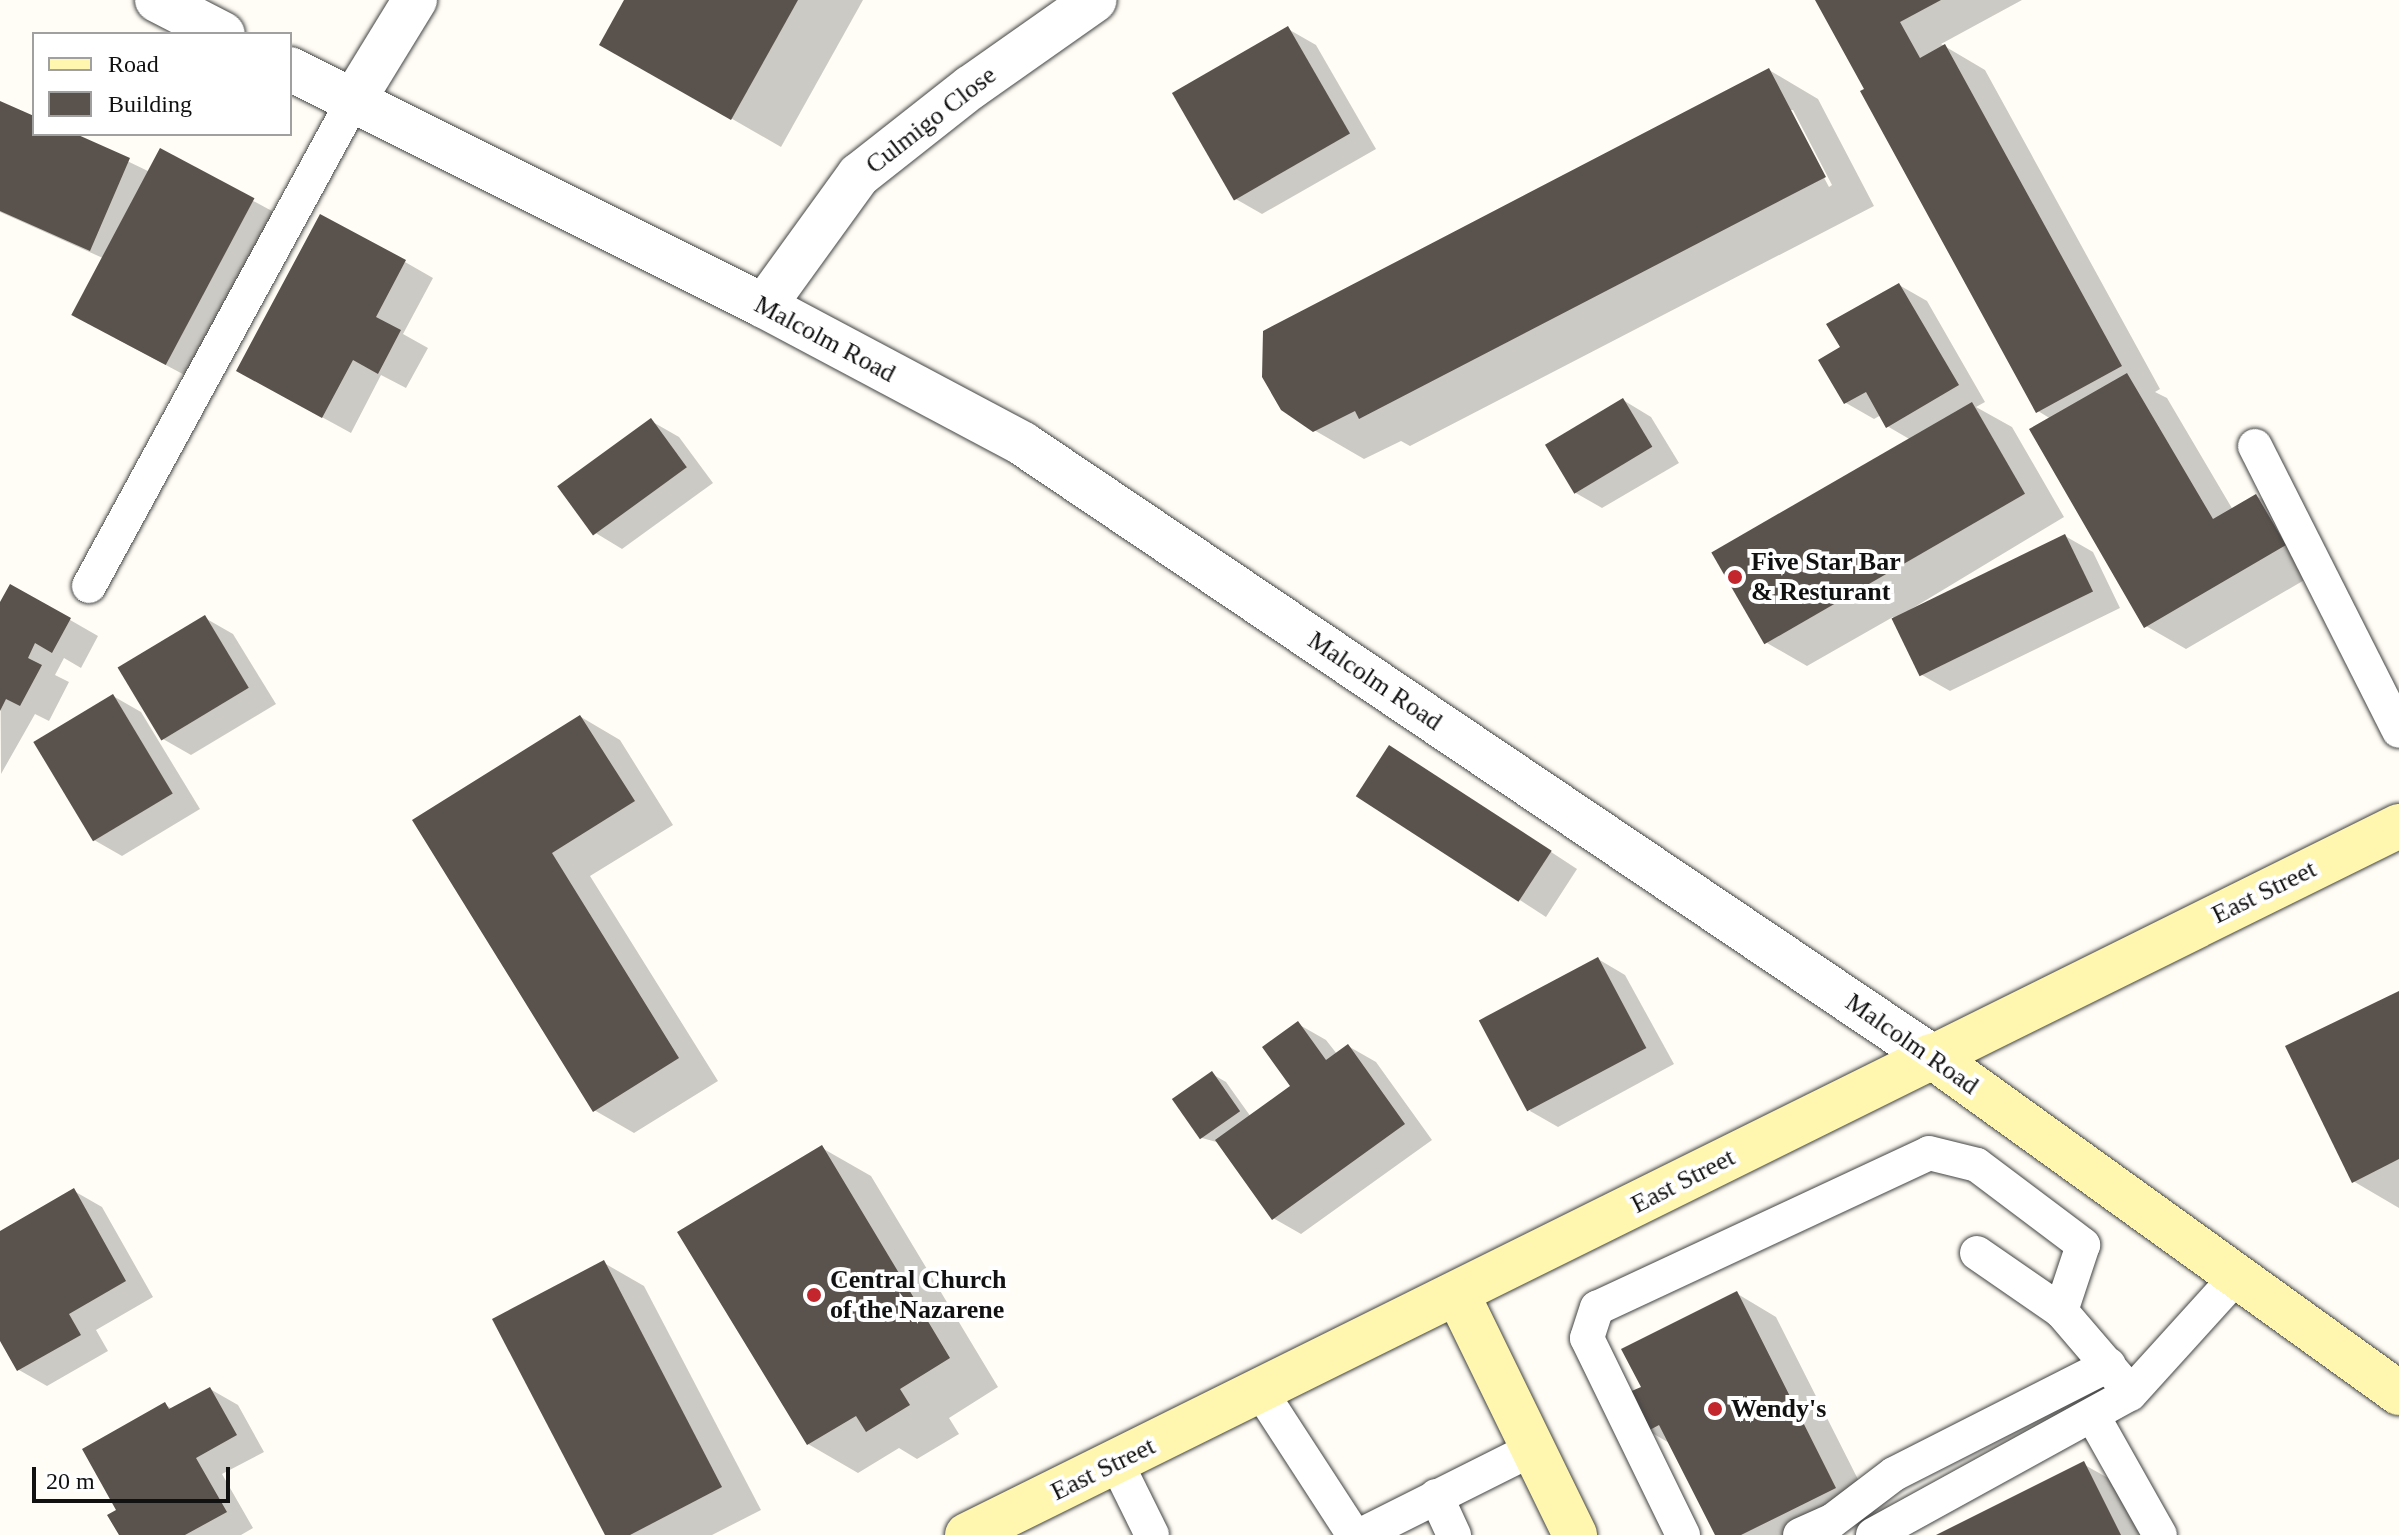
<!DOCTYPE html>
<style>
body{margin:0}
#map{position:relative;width:2399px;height:1535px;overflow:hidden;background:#fffdf5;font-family:"Times New Roman",serif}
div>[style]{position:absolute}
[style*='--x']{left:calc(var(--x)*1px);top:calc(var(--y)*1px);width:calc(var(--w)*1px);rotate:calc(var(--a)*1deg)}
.shadow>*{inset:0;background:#0003}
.building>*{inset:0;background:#5a524d;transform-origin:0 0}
.roads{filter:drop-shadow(0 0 2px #444) drop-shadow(0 0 2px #444)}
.lane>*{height:34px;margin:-17px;padding:0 17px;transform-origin:17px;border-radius:17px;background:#fff}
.street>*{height:44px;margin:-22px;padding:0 22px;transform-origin:22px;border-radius:22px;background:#fff}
.secondary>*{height:44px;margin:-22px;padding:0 22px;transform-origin:22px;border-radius:22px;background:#fff6b0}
.dots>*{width:22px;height:22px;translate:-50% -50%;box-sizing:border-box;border:4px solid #fff;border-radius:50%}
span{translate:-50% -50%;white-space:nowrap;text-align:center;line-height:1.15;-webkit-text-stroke:8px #fff;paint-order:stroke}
.street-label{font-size:26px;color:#111}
.poi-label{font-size:26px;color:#111;font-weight:700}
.left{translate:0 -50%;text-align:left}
.legend{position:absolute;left:32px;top:32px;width:260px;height:104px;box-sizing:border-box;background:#fff;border:2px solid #a0a0a0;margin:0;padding:10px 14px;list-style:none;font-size:24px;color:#111}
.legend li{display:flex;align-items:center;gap:16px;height:40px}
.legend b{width:40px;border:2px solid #a0a0a0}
.scale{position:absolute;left:32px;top:1467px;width:198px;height:36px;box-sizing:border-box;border:4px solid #111;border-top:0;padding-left:10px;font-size:24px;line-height:28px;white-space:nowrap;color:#111;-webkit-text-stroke:6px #fff;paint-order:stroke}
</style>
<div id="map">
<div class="shadow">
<div style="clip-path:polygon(627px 0,863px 0,781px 147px,602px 44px)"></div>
<div style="clip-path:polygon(1817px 0,2022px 0,1941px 44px,1985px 70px,2160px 389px,2155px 392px,2167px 398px,2233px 510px,2256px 496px,2296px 519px,2325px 568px,2186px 649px,2146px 626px,2051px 419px,2038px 411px)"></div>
<div style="clip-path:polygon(1288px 29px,1316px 45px,1376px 149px,1262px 214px,1234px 198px)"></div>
<div style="clip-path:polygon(evenodd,1769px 70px,1818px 99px,1874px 206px,1410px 446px,1401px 441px,1364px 459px,1314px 430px,1769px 70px,1788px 110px,1793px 110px,1832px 185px,1829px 187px,1788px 110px)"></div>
<div style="clip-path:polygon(0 103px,34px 118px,34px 134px,71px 134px,150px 172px,161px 151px,294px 223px,209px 388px,115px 338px,105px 259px,0 212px)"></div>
<div style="clip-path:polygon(405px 262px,433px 278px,403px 334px,428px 348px,406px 388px,381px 375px,351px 433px,267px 387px)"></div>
<div style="clip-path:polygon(1899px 285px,1927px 301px,1985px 402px,1976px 407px,2012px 427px,2064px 517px,1908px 611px,2065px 536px,2093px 552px,2120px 608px,1950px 691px,1922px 675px,1893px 617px,1807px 666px,1767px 643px,1911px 440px,1887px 426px,1881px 415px,1874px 419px,1846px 403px,1843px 348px)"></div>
<div style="clip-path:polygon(1623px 400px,1651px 417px,1679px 463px,1602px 508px,1574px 492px)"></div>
<div style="clip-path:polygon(651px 421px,679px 437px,713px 483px,622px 549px,594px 532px)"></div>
<div style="clip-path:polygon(11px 586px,98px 636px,81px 668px,64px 658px,55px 675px,69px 682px,49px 721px,35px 714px,1px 774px,0 606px)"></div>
<div style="clip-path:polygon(205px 618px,233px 634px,276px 704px,191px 755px,163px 739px)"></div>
<div style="clip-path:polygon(113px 696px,141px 712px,200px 809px,122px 856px,94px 840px)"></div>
<div style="clip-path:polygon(581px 717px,620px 740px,673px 825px,590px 876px,718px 1081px,634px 1133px,594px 1110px,415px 820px)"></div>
<div style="clip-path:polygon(1417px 764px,1577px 869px,1546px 917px,1358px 795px)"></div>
<div style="clip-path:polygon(1598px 959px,1625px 975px,1674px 1064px,1558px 1127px,1530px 1111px)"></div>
<div style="clip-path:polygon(2399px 993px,2399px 1208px,2353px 1181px)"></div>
<div style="clip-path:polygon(1298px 1024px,1326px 1040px,1337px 1054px,1348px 1046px,1376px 1062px,1432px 1140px,1301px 1234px,1273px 1218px,1220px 1143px,1202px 1138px,1212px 1074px,1226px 1082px,1251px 1117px,1293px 1087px)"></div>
<div style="clip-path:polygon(822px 1148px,871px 1176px,998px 1387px,949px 1418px,959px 1434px,917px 1459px,899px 1448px,858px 1473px,808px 1444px)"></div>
<div style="clip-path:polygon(74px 1191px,102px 1207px,153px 1297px,96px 1330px,108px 1351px,47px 1386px,19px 1370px,0 1337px,0 1233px)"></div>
<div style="clip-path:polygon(604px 1263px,644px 1286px,761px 1510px,712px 1535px,607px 1535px)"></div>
<div style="clip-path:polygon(1736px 1293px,1776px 1317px,1874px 1511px,1826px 1535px,1717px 1535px,1671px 1444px,1647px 1430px,1643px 1387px)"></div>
<div style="clip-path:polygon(210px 1389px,238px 1405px,264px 1452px,222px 1474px,253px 1528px,241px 1535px,121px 1535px,119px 1511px,165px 1405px,173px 1409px)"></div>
<div style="clip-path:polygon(2083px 1464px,2133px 1492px,2155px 1535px,1940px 1535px)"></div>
</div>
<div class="building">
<div style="clip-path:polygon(624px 0,798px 0,731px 120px,599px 45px)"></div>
<div style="clip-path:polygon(1815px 0,1941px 0,1900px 22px,1920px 58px,1945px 44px,2122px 366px,2036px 413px,1860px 91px,1864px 89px)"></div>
<div style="left:1288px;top:26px;width:124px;height:134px;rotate:60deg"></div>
<div style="clip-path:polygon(1769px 68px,1826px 177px,1359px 419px,1355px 411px,1313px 432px,1281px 410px,1262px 377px,1263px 331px)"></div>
<div style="clip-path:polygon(0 101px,34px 116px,34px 134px,76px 134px,130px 158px,90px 251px,0 211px)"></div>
<div style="left:160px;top:148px;width:107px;height:189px;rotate:28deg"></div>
<div style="clip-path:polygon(320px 214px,406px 260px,376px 317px,401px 330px,378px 374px,353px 360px,322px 418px,236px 371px)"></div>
<div style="clip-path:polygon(1899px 283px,1959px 385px,1886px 428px,1866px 392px,1844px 404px,1818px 360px,1840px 347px,1826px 324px)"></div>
<div style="clip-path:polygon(2127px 373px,2213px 519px,2256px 494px,2286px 545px,2144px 628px,2029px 429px)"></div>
<div style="left:1623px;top:398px;width:57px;height:91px;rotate:59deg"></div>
<div style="left:1972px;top:402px;width:106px;height:301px;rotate:60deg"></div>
<div style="left:651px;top:418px;width:61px;height:116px;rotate:54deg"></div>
<div style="left:2065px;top:534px;width:64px;height:193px;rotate:64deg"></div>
<div style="clip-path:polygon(10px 584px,71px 618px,52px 653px,35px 643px,28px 658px,42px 665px,20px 706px,6px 699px,0 711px,0 602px)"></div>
<div style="left:205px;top:615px;width:85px;height:102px;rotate:59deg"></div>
<div style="left:113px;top:694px;width:116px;height:93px;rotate:59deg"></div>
<div style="clip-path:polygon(580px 715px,635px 801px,552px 853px,679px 1058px,593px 1112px,412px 820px)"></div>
<div style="left:1389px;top:745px;width:194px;height:61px;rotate:33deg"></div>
<div style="left:1598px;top:957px;width:103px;height:135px;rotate:62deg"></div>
<div style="clip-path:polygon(2399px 991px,2399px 1159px,2352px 1183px,2285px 1046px)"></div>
<div style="clip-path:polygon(1298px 1021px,1326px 1060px,1348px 1044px,1405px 1124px,1272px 1220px,1215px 1140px,1290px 1086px,1262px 1047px)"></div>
<div style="left:1212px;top:1071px;width:49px;height:49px;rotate:55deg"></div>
<div style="clip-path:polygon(822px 1145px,950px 1358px,900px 1389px,910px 1405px,866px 1432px,856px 1416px,807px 1445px,677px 1232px)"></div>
<div style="clip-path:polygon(74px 1188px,126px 1281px,69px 1314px,81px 1335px,17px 1371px,0 1341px,0 1231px)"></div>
<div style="clip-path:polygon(604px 1260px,722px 1487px,630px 1535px,605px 1535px,492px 1319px)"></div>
<div style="clip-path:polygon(1737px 1291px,1836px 1488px,1741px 1535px,1715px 1535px,1659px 1425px,1646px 1432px,1627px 1393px,1641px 1387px,1621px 1349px)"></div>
<div style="clip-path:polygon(210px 1387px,237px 1435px,196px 1458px,227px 1512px,185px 1535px,119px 1535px,107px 1515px,116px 1510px,82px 1449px,165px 1402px,169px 1409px)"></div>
<div style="clip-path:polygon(2084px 1461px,2121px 1535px,1936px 1535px)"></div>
</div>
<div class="roads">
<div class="lane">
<div style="--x:2255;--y:446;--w:319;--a:63.2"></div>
<div style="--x:89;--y:586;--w:552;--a:-61.44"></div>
<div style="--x:1977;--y:1253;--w:102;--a:34.6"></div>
<div style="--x:2061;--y:1311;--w:92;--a:49.4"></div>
<div style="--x:1261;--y:1392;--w:171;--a:57"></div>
<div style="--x:2094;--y:1418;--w:134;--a:60.6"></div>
<div style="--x:1116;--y:1462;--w:81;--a:63.7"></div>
<div style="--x:1436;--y:1496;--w:43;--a:65.2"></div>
<div style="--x:1361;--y:1535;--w:192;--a:-26.6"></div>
<div style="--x:1683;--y:1535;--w:219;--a:-116"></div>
<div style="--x:1587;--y:1338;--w:32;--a:-72"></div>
<div style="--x:1597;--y:1308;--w:366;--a:-25"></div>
<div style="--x:1929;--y:1153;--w:49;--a:14"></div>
<div style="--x:1977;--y:1165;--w:133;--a:37"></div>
<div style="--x:2083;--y:1245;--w:70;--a:108.4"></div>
<div style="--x:1800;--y:1535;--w:35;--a:-24"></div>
<div style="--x:1832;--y:1521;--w:78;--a:-37.2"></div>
<div style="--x:1894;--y:1474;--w:241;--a:-26.9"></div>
<div style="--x:1873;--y:1535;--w:293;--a:-28.8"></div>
<div style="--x:2130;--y:1394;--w:159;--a:-47.8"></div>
</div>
<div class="street">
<div style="--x:157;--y:0;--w:74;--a:27.3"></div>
<div style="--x:290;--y:69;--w:530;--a:26.57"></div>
<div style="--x:764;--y:306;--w:293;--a:28"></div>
<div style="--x:1023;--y:444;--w:1095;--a:33.98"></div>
<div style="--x:353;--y:101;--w:119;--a:-58.5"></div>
<div style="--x:764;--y:306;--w:162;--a:-54.1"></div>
<div style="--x:859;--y:175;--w:142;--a:-38.2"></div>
<div style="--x:971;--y:87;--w:151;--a:-35.1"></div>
</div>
<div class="secondary">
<div style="--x:1931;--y:1056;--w:577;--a:35.76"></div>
<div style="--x:1458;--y:1295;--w:267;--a:64"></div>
<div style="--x:967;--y:1535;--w:1598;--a:-26.34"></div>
</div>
</div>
<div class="dots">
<div style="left:1735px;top:577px;background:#c4262e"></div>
<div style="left:814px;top:1295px;background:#c4262e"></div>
<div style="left:1715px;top:1409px;background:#c4262e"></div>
</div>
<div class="street-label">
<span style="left:931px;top:120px;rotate:-38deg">Culmigo Close</span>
<span style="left:825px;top:339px;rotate:28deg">Malcolm Road</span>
<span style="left:1375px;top:681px;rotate:34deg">Malcolm Road</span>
<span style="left:2264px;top:892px;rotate:-26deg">East Street</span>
<span style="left:1912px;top:1044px;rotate:35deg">Malcolm Road</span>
<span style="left:1683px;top:1181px;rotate:-27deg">East Street</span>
<span style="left:1103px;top:1469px;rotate:-26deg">East Street</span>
</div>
<div class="poi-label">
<span class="left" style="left:1751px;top:577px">Five Star Bar<br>&amp; Resturant</span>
<span class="left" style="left:830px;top:1295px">Central Church<br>of the Nazarene</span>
<span class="left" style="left:1731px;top:1409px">Wendy's</span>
</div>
<ul class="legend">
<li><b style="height:10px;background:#fff6b0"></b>Road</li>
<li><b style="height:22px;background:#5a524d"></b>Building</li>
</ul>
<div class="scale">20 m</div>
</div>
